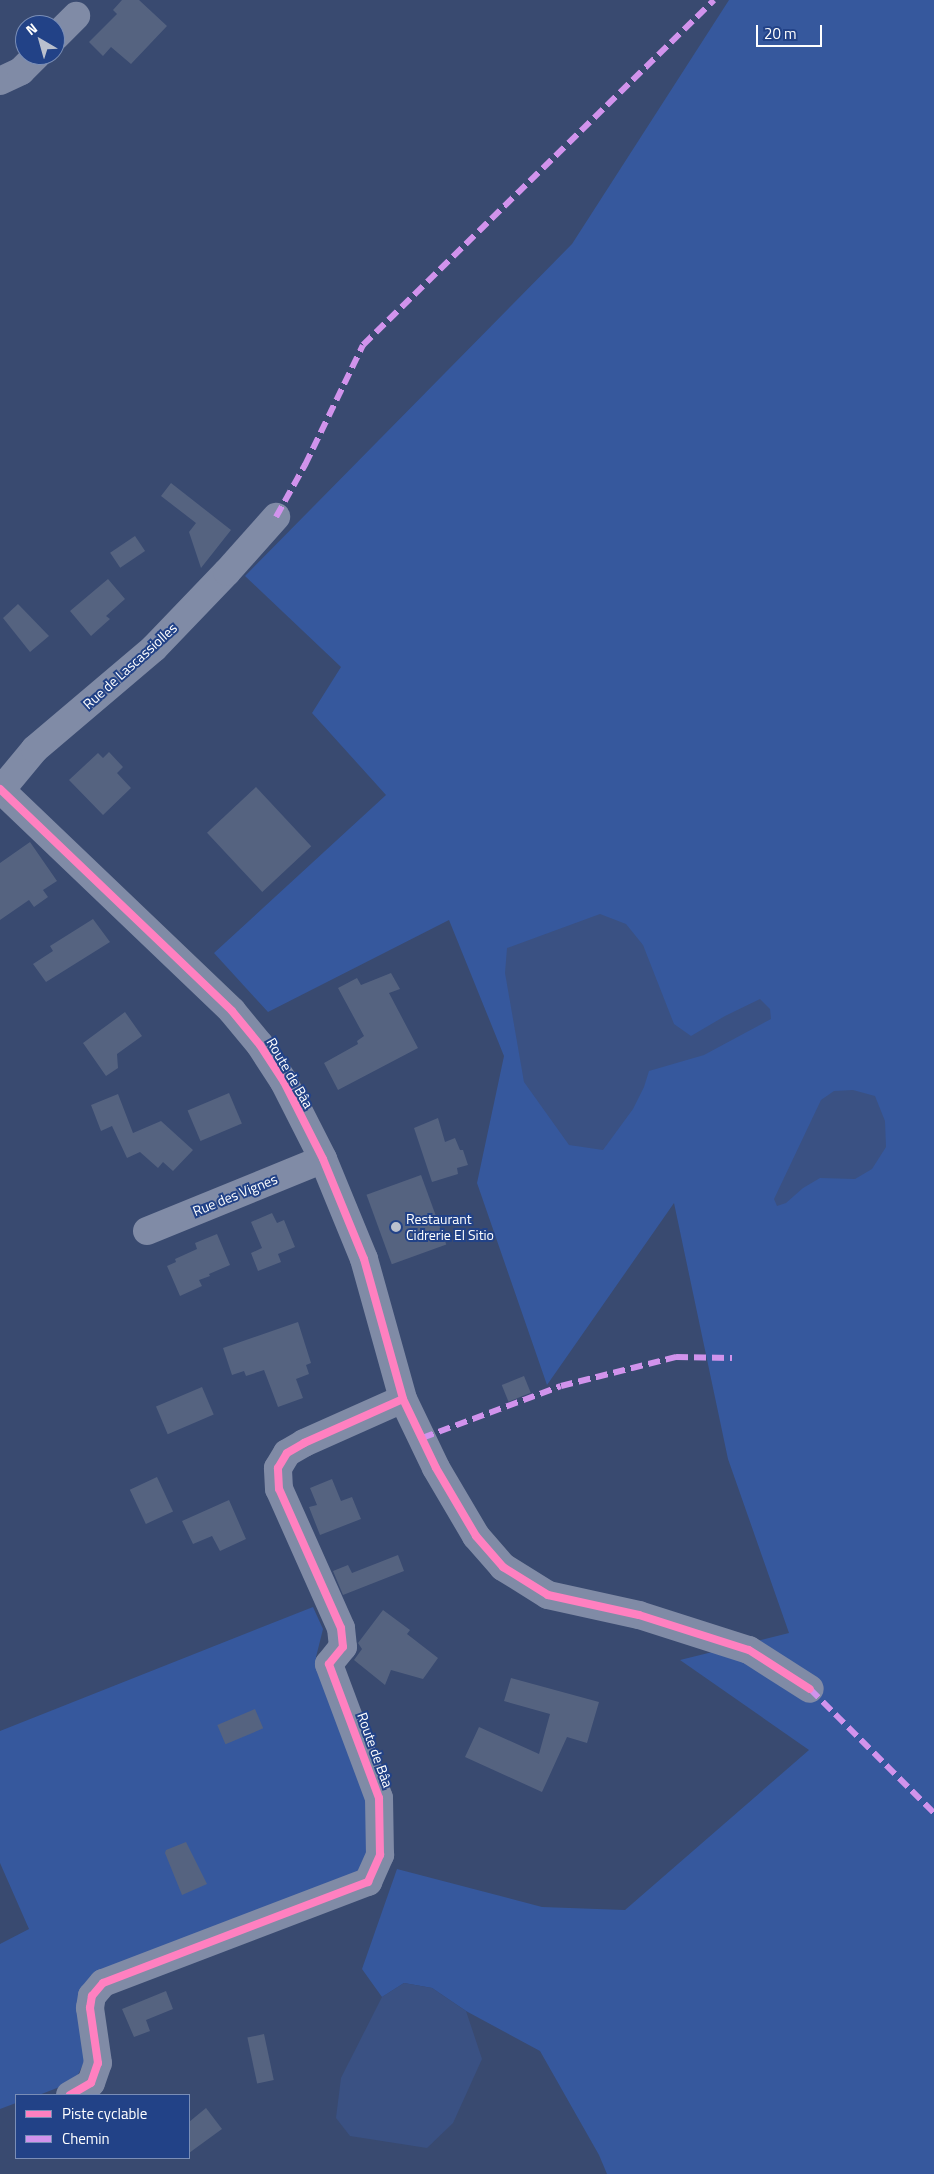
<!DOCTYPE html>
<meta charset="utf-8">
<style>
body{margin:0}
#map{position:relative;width:934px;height:2174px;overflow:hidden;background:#394a70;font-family:"Titillium Web",sans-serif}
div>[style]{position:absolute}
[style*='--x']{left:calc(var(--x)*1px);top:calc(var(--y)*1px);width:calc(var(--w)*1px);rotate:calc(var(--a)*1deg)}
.green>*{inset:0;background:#36589d}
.water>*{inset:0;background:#3a5183}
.building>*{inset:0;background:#556380;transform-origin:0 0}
.minor>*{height:28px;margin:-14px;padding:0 14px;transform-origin:14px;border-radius:14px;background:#808ba6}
.quiet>*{height:6px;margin-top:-3px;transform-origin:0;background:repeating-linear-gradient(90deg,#d193ec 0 12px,transparent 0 18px)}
.cycleway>*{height:8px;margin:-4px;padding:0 4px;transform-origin:4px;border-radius:4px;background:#ff80c0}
.dots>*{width:14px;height:14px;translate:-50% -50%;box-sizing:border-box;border:2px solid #224287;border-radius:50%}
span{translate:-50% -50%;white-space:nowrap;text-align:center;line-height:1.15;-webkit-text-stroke:4px #224287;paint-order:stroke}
.street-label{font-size:14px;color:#fff}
.poi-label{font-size:14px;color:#fff}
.left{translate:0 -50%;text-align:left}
.legend{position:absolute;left:15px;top:2094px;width:175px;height:65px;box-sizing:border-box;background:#224287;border:1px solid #7a8eb7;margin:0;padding:6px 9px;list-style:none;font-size:15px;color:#fff}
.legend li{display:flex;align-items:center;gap:10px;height:25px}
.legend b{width:25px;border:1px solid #7a8eb7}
.north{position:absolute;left:15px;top:15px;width:50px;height:50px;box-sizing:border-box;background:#224287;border:1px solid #7a8eb7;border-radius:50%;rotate:322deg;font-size:14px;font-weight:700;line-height:20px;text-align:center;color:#fff}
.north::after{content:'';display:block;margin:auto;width:18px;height:22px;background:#bac0cd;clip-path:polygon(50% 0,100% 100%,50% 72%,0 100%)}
.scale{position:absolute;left:756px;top:25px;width:66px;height:22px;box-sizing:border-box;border:2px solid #fff;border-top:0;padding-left:6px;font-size:15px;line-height:18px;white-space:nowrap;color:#fff;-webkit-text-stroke:4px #224287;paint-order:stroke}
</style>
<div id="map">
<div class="green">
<div style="clip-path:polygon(729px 0,934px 0,934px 2174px,607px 2174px,599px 2155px,540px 2051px,466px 2011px,432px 1988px,404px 1983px,382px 1997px,362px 1969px,397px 1869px,542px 1907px,625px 1910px,809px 1750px,680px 1660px,789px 1633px,728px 1459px,674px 1203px,547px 1385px,477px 1183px,504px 1056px,449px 920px,268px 1012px,214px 953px,386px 795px,312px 713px,341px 667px,245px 576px,572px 244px)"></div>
<div style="clip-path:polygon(313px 1607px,323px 1629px,316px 1657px,366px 1793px,367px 1868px,90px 1981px,87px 2056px,75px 2081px,39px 2095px,16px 2095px,16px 2103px,0 2109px,0 1944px,29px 1929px,0 1863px,0 1731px)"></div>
</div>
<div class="water">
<div style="clip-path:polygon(600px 914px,626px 924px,643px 945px,674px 1024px,691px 1036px,725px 1016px,760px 999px,770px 1009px,771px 1019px,704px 1055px,649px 1071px,644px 1087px,633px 1109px,603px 1150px,569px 1145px,524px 1082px,505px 973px,507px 948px)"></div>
<div style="clip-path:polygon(853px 1090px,875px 1096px,885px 1121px,886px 1147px,872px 1169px,855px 1179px,820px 1178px,803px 1188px,786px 1203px,777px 1206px,774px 1199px,821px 1100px,834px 1091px)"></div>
<div style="clip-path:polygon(404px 1983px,432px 1988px,466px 2011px,482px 2059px,453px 2123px,427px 2148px,350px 2136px,336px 2118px,341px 2078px,382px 1997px)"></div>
</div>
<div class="building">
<div style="clip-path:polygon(122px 0,139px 0,167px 26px,131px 64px,111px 47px,103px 56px,89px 42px,117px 14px,113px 10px)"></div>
<div style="clip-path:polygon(171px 483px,231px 530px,201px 568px,189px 532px,196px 523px,161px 496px)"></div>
<div style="left:135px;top:536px;width:18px;height:30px;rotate:56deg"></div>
<div style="clip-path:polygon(108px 579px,125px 599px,106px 616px,110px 619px,91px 636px,70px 611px)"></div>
<div style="clip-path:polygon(18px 604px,49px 636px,30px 652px,3px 618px)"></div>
<div style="clip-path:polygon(109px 752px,123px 767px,117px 773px,131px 788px,103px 815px,69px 780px,98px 753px,103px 758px)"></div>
<div style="left:256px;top:787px;width:81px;height:67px;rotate:47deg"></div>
<div style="clip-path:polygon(30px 842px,57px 881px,43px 890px,48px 897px,34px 907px,29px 900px,0 920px,0 863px)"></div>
<div style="clip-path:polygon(93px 919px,110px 942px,46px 982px,33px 964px,53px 951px,50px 946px)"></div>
<div style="clip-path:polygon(391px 973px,400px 989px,389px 993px,418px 1048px,338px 1090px,324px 1063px,358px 1044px,357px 1041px,364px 1036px,338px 988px,357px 978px,361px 985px)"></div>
<div style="clip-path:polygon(125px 1012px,142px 1036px,117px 1054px,118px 1068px,106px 1076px,83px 1043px)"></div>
<div style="left:229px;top:1093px;width:33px;height:45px;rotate:67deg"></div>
<div style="clip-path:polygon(118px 1094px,133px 1133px,161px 1121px,193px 1150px,173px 1171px,163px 1162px,158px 1168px,140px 1152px,127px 1158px,112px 1126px,101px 1131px,91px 1105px)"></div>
<div style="clip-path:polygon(438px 1118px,445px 1142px,455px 1138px,460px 1150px,463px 1150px,468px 1165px,457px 1168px,458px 1174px,432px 1182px,414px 1128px)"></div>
<div style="left:421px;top:1175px;width:74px;height:58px;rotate:70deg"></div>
<div style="clip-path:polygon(272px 1213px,277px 1223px,284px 1220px,295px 1247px,278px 1254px,281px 1262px,258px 1271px,251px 1253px,262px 1248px,251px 1222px)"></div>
<div style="clip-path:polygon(217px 1234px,230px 1265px,209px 1274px,210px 1276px,199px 1280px,202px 1286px,180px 1296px,167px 1266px,176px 1262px,175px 1259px,197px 1249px,195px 1243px)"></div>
<div style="clip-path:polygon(298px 1322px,311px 1363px,306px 1365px,309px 1374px,296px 1379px,303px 1398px,278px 1407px,264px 1370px,246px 1376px,244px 1371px,232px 1375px,223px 1348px)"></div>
<div style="left:524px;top:1376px;width:18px;height:24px;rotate:68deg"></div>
<div style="left:202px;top:1387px;width:30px;height:50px;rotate:67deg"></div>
<div style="left:157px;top:1477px;width:38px;height:30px;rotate:65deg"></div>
<div style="clip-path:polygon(332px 1479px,341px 1501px,352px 1497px,361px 1519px,320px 1535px,309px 1507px,317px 1505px,310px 1488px)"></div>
<div style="clip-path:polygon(229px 1500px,246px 1539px,220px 1551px,212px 1536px,193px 1544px,182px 1521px)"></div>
<div style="clip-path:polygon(398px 1555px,404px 1571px,343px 1595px,333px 1571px,348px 1565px,352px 1573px)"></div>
<div style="clip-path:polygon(383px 1610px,410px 1630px,407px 1634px,438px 1658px,423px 1679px,391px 1670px,385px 1685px,354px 1660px,362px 1649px,358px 1643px)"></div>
<div style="clip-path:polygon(511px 1678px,599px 1702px,587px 1743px,567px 1737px,542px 1792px,465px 1757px,479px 1727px,539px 1754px,550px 1714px,504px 1701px)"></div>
<div style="left:255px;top:1709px;width:21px;height:41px;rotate:67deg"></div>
<div style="clip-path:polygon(186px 1842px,207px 1884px,182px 1895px,165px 1853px,166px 1850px)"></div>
<div style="clip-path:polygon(166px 1991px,173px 2009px,146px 2020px,150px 2031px,134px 2037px,122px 2009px)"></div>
<div style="left:264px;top:2034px;width:47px;height:17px;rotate:78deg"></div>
<div style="clip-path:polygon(206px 2108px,222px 2129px,189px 2153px,189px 2122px)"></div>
</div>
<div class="minor">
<div style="--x:55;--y:37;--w:30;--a:-45"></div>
<div style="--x:0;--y:81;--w:23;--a:-25"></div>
<div style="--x:21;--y:71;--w:23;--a:-45"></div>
<div style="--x:0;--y:789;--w:321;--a:43.7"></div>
<div style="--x:232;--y:1011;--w:44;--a:50.5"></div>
<div style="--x:260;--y:1045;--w:44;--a:57"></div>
<div style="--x:284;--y:1082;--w:86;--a:63.1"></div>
<div style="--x:323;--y:1159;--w:108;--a:67.7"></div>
<div style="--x:364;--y:1259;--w:145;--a:74.4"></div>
<div style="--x:403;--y:1399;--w:76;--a:64.4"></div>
<div style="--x:436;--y:1468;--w:79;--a:59.5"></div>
<div style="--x:476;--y:1536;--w:41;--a:48.9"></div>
<div style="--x:503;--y:1567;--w:53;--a:31.9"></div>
<div style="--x:548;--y:1595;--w:93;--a:12.4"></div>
<div style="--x:639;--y:1615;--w:115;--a:17.7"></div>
<div style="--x:749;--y:1650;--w:72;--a:32.6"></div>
<div style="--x:1;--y:790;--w:53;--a:-50.3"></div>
<div style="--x:35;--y:749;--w:156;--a:-40.3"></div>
<div style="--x:154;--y:648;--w:105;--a:-46.2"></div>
<div style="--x:227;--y:572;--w:74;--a:-48.3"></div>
<div style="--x:147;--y:1231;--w:190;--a:-22.2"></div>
<div style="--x:70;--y:2095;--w:24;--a:-30"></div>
<div style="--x:91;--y:2083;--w:21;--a:-71"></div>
<div style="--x:98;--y:2063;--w:56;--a:-98.3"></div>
<div style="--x:90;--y:2008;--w:12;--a:-81"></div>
<div style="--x:92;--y:1996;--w:17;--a:-50"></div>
<div style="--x:103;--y:1983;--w:284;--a:-20.9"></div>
<div style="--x:368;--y:1882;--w:30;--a:-66"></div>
<div style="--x:380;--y:1855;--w:57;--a:-91"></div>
<div style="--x:379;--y:1798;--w:143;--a:-110.5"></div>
<div style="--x:329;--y:1664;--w:22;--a:-51"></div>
<div style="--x:343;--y:1647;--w:19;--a:-96"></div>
<div style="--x:341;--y:1628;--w:152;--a:-114"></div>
<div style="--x:279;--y:1489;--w:21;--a:-93"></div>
<div style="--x:278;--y:1468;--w:17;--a:-59"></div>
<div style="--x:287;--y:1453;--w:20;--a:-30"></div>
<div style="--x:304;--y:1443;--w:108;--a:-24"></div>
</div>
<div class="quiet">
<div style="--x:276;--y:517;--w:60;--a:-60.9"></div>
<div style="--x:305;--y:465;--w:133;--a:-64.2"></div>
<div style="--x:363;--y:345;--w:492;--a:-44.5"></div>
<div style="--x:422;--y:1438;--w:148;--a:-20.5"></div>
<div style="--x:561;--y:1386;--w:119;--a:-14.2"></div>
<div style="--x:676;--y:1357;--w:56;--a:1"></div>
<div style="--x:810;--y:1689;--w:175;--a:45"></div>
</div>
<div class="cycleway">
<div style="--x:0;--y:789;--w:321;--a:43.7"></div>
<div style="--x:232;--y:1011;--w:44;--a:50.5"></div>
<div style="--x:260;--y:1045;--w:44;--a:57"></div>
<div style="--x:284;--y:1082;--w:86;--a:63.1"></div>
<div style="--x:323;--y:1159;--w:108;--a:67.7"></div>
<div style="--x:364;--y:1259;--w:145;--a:74.4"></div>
<div style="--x:403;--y:1399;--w:76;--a:64.4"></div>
<div style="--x:436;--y:1468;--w:79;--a:59.5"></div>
<div style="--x:476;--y:1536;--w:41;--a:48.9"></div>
<div style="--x:503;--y:1567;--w:53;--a:31.9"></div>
<div style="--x:548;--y:1595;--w:93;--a:12.4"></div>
<div style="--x:639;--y:1615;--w:115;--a:17.7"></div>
<div style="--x:749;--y:1650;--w:72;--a:32.6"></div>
<div style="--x:70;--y:2095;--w:24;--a:-30"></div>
<div style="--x:91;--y:2083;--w:21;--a:-71"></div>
<div style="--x:98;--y:2063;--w:56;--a:-98.3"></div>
<div style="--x:90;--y:2008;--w:12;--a:-81"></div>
<div style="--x:92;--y:1996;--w:17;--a:-50"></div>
<div style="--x:103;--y:1983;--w:284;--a:-20.9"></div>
<div style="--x:368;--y:1882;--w:30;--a:-66"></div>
<div style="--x:380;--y:1855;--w:57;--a:-91"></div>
<div style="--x:379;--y:1798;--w:143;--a:-110.5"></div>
<div style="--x:329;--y:1664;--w:22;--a:-51"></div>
<div style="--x:343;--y:1647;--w:19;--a:-96"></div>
<div style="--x:341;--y:1628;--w:152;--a:-114"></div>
<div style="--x:279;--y:1489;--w:21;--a:-93"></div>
<div style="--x:278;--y:1468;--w:17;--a:-59"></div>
<div style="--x:287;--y:1453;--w:20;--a:-30"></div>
<div style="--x:304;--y:1443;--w:108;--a:-24"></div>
</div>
<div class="dots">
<div style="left:396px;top:1227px;background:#bac0cd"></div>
</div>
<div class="street-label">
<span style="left:130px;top:666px;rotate:-42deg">Rue de Lascassiolles</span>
<span style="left:290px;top:1073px;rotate:60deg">Route de Bâa</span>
<span style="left:235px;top:1195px;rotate:-22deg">Rue des Vignes</span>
<span style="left:375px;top:1750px;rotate:70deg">Route de Bâa</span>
</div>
<div class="poi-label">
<span class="left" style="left:406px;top:1227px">Restaurant<br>Cidrerie El Sitio</span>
</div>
<ul class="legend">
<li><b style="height:6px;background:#ff80c0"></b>Piste cyclable</li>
<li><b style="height:6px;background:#d193ec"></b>Chemin</li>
</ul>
<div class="north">N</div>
<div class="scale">20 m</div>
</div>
